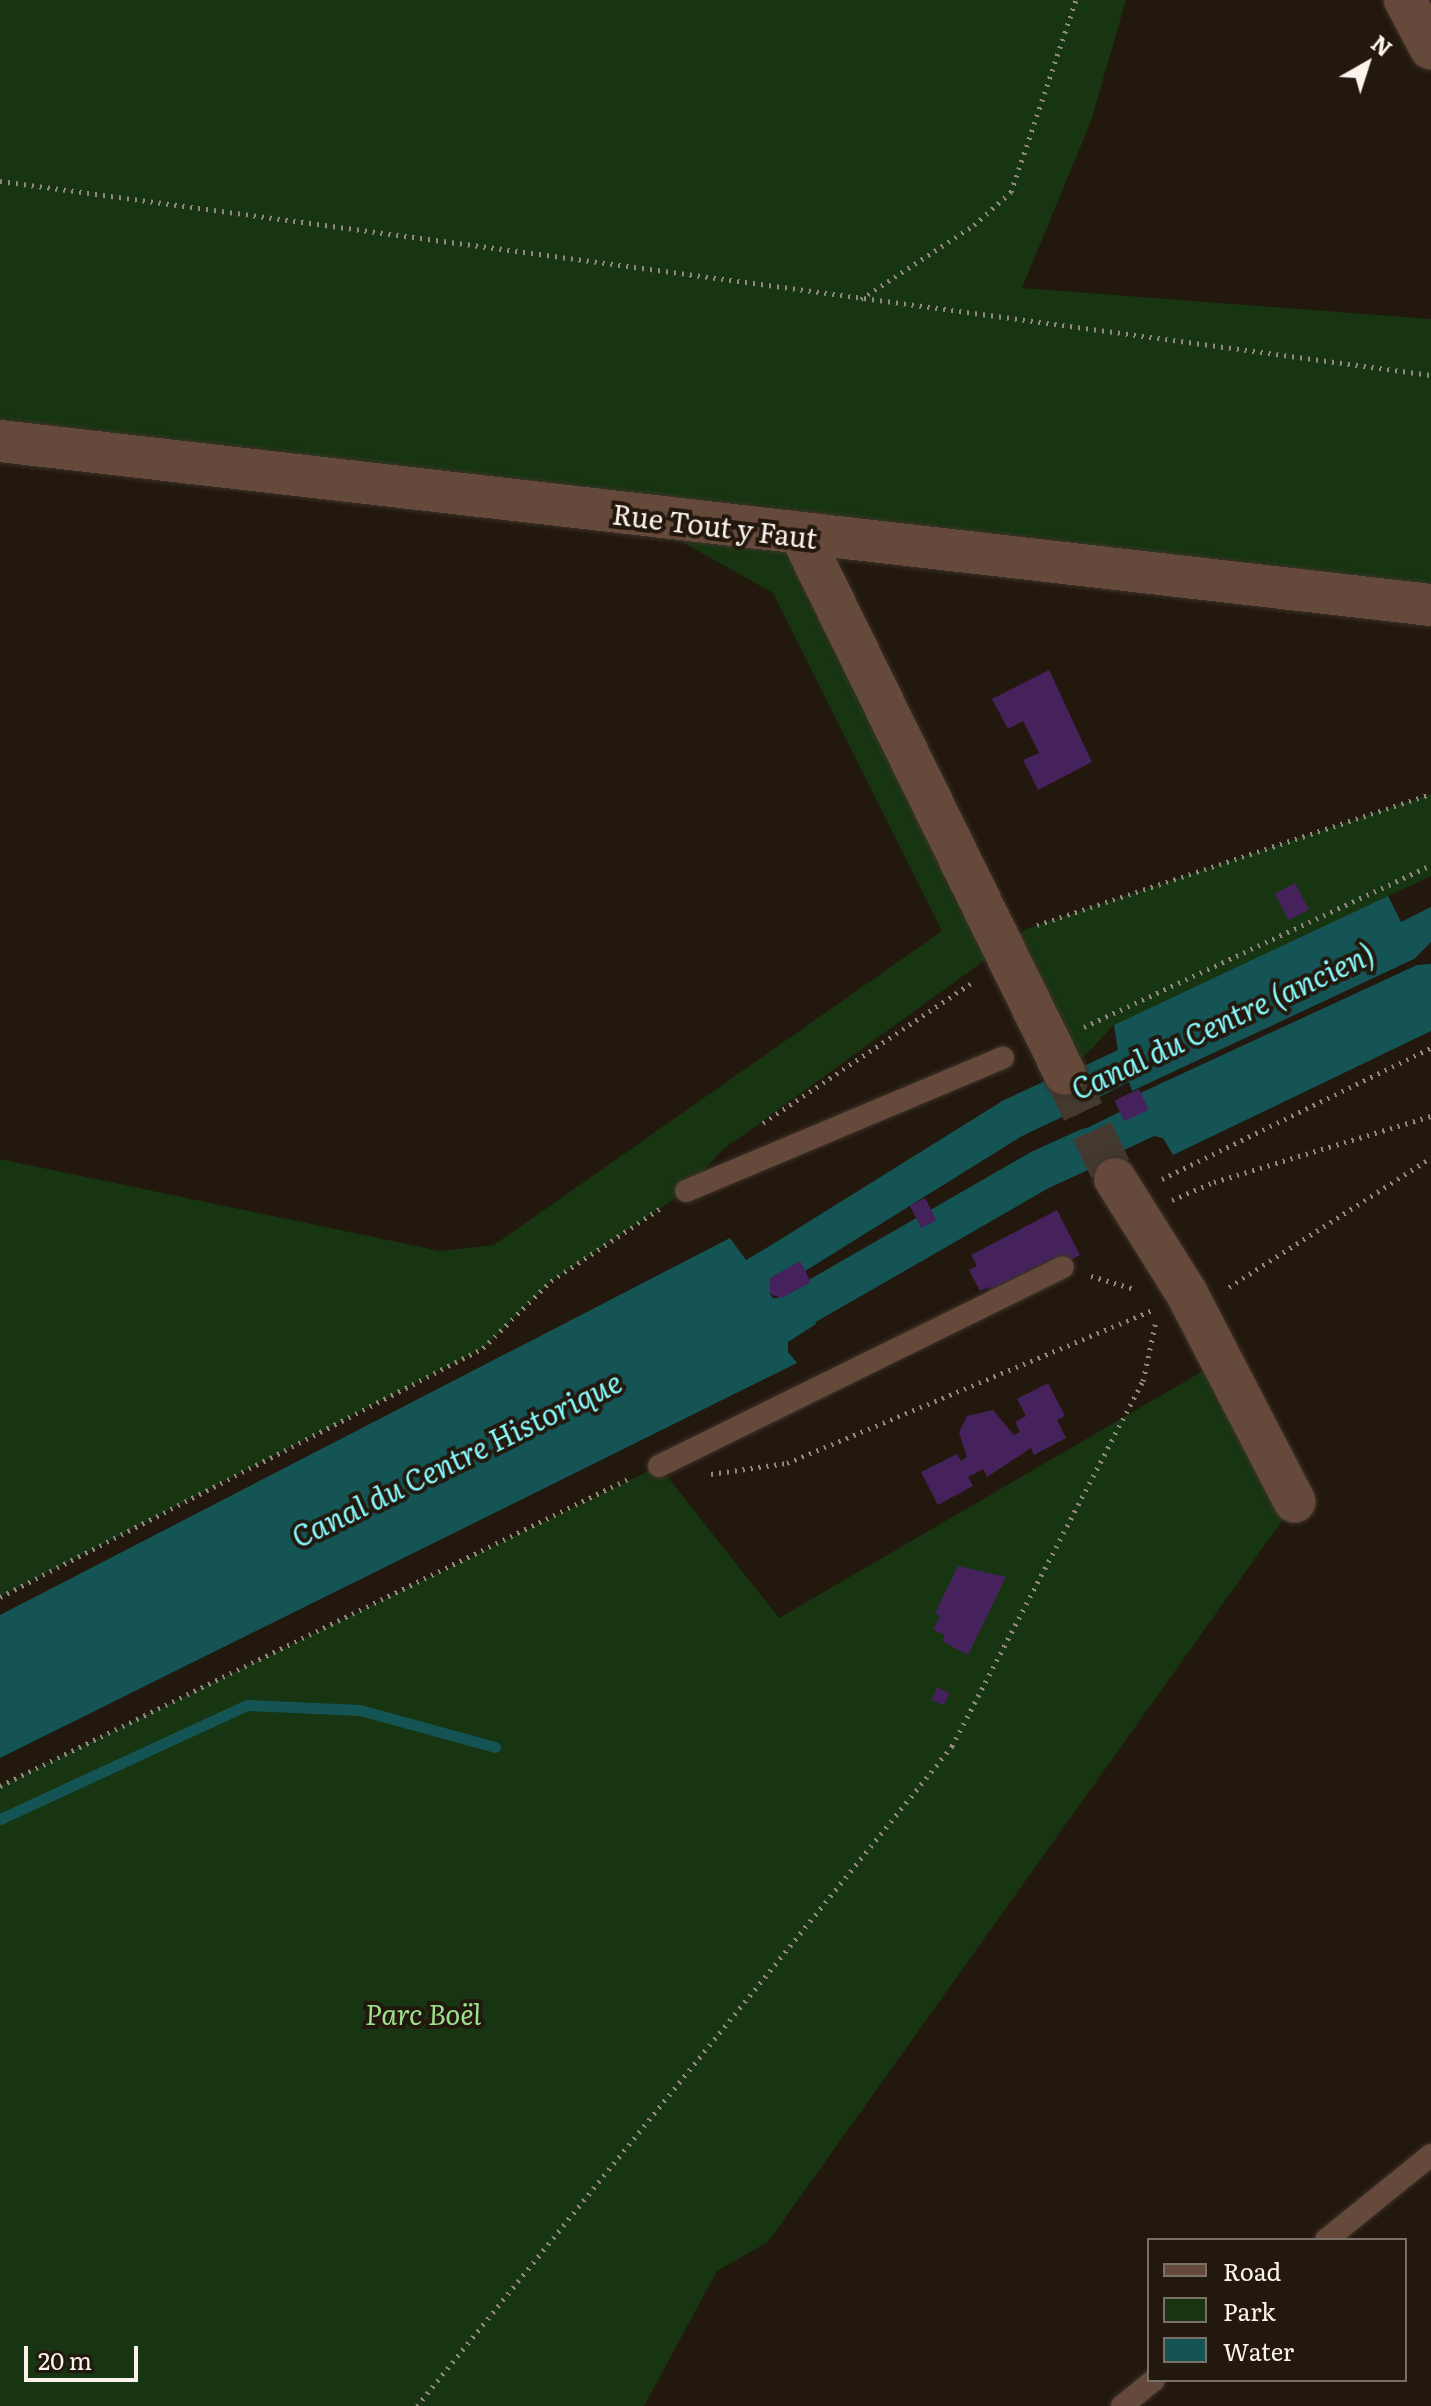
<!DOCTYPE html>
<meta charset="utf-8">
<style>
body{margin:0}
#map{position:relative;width:1431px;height:2406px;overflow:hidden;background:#23180e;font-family:Literata,serif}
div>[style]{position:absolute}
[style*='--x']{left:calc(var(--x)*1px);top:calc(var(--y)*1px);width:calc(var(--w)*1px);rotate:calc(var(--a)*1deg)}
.green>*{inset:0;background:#173510}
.water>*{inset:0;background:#145455}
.pier>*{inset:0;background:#23180e}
.stream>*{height:11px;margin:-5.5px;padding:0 5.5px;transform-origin:5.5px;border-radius:5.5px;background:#145455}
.canal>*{height:40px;margin:-20px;padding:0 20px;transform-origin:20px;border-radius:20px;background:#145455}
.building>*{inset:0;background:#46225c;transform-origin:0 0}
.minor-tunnel>*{height:42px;margin-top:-21px;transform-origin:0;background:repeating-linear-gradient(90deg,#43392f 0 42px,transparent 0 63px)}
.path>*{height:5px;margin-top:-2.5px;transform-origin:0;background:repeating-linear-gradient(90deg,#928880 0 2px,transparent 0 8px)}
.roads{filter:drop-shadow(0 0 2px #3d3229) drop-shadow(0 0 2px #3d3229)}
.service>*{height:22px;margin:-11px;padding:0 11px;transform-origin:11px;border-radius:11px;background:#65493a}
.minor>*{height:42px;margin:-21px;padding:0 21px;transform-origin:21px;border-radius:21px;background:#65493a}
span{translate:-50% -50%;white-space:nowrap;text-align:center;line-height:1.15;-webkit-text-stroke:8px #23180e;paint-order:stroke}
.street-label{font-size:28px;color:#fbf3ec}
.park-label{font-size:28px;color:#9ce08c;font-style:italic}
.water-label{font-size:30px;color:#86fafd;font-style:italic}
.legend{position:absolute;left:1147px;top:2238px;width:260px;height:144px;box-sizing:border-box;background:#23180e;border:2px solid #797067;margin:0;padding:10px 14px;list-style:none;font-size:24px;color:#fbf3ec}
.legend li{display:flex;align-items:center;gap:16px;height:40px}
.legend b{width:40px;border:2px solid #797067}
.north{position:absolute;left:1327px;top:24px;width:80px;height:80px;-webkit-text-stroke:6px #23180e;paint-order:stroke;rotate:39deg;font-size:22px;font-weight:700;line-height:32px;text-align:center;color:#fbf3ec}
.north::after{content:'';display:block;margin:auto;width:28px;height:36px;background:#fbf3ec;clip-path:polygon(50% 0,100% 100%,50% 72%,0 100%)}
.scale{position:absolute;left:24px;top:2346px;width:114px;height:36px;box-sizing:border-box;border:4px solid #fbf3ec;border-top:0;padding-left:10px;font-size:24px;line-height:28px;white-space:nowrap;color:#fbf3ec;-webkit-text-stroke:6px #23180e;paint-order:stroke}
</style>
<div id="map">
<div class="green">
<div style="clip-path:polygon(0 0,1126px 0,1091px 121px,1022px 288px,1431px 319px,1431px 605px,803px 535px,1004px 946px,1026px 929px,1431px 794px,1431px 876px,1114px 1025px,1076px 1065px,1003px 947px,721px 1151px,686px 1191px,551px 1281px,483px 1348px,0 1597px,0 1159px,440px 1251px,494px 1245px,942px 931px,773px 593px,636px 516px,0 441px)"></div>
<div style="clip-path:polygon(1222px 1360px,1294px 1504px,768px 2242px,717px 2271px,644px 2406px,0 2406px,0 1786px,659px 1466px,779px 1618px)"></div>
</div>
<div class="water">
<div style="clip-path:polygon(1388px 896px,1401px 922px,1431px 907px,1431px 1031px,1173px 1155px,1163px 1138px,1154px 1136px,1048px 1186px,1032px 1155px,1136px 1104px,1129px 1082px,1022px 1136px,1005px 1103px,1118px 1050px,1114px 1025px)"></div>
<div style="clip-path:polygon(730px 1238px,746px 1260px,776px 1243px,785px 1257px,788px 1267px,770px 1277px,767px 1290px,773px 1298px,782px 1299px,799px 1290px,816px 1324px,788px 1342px,788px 1352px,797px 1363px,0 1758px,0 1615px)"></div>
</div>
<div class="pier">
<div style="clip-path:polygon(1431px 942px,1431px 964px,1417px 965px,1134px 1096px,1132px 1091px,1414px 959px)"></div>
</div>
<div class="stream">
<div style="--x:0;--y:1819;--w:272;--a:-24.8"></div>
<div style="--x:247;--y:1705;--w:113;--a:2.5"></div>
<div style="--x:360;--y:1710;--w:140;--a:15.3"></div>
</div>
<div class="canal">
<div style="--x:740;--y:1288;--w:322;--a:-31.9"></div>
<div style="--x:1013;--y:1118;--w:54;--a:-25.1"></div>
<div style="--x:760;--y:1331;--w:323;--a:-29.9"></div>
<div style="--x:1040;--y:1170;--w:53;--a:-24.6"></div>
</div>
<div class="building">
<div style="clip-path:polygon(1049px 670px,1092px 762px,1038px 790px,1023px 760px,1039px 753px,1023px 721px,1008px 729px,992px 699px)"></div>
<div style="left:1295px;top:883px;width:30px;height:23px;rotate:62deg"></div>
<div style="left:1139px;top:1089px;width:23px;height:27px;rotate:65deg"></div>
<div style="left:925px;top:1198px;width:25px;height:17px;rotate:63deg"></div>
<div style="clip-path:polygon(1057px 1210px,1080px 1255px,995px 1300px,988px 1287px,980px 1291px,969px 1270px,977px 1266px,971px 1255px)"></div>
<div style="clip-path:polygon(800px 1261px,811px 1282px,782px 1298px,770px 1294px,770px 1278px)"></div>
<div style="clip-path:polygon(1048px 1383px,1065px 1416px,1057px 1420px,1066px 1438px,1034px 1455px,1031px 1448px,987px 1477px,983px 1469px,968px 1477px,973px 1486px,938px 1505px,921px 1472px,957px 1454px,961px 1461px,967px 1457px,959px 1432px,967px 1416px,993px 1410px,1014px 1435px,1020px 1432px,1015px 1422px,1026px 1416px,1017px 1399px)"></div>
<div style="clip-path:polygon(958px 1566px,1006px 1577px,968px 1655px,942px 1641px,945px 1635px,933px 1630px,940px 1616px,935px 1613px)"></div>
<div style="left:937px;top:1687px;width:14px;height:14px;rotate:25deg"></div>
</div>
<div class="minor-tunnel">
<div style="--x:1065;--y:1074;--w:116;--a:64.5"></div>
</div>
<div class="path">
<div style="--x:0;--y:181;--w:1444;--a:7.72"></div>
<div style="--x:861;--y:299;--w:135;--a:-33.2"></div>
<div style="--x:974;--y:225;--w:50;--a:-41.7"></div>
<div style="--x:1011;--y:192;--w:203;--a:-71.3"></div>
<div style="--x:1037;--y:925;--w:415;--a:-18.4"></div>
<div style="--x:1084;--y:1027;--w:383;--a:-25"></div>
<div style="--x:763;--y:1123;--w:254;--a:-33.9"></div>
<div style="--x:1162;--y:1179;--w:299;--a:-26"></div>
<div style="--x:1172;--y:1200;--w:46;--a:-23.2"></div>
<div style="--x:1214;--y:1182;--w:227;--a:-16.9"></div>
<div style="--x:1091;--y:1276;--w:46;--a:16.5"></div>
<div style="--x:1229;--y:1287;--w:240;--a:-32.6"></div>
<div style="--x:711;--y:1474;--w:77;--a:-8.2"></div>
<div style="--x:787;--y:1463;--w:397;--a:-22.7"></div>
<div style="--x:0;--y:1597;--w:543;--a:-27.27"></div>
<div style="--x:483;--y:1348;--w:95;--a:-44.6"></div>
<div style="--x:551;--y:1281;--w:132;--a:-33.6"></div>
<div style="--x:0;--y:1786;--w:703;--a:-26.06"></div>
<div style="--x:417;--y:2406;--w:850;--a:-50.97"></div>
<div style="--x:952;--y:1746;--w:412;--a:-62.4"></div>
<div style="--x:1143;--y:1381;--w:61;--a:-77.8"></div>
</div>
<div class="roads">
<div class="service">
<div style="--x:686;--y:1191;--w:344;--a:-22.8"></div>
<div style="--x:659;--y:1466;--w:450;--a:-26.2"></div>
<div style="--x:1326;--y:2240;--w:135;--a:-39"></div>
<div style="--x:1122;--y:2406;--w:41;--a:-39.1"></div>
</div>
<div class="minor">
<div style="--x:1405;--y:0;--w:55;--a:62"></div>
<div style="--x:0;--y:441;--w:1440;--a:6.54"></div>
<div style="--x:801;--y:535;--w:600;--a:63.9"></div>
<div style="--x:1115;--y:1179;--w:136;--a:57.9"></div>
<div style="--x:1187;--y:1294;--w:234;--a:62.6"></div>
</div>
</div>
<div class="street-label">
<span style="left:715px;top:525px;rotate:7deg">Rue Tout y Faut</span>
</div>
<div class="park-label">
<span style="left:423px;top:2013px">Parc Boël</span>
</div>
<div class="water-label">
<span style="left:1222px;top:1020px;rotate:-25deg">Canal du Centre (ancien)</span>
<span style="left:456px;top:1458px;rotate:-26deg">Canal du Centre Historique</span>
</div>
<ul class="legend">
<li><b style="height:10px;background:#65493a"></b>Road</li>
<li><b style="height:22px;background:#173510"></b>Park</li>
<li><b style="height:22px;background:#145455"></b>Water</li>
</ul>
<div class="north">N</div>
<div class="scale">20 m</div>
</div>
